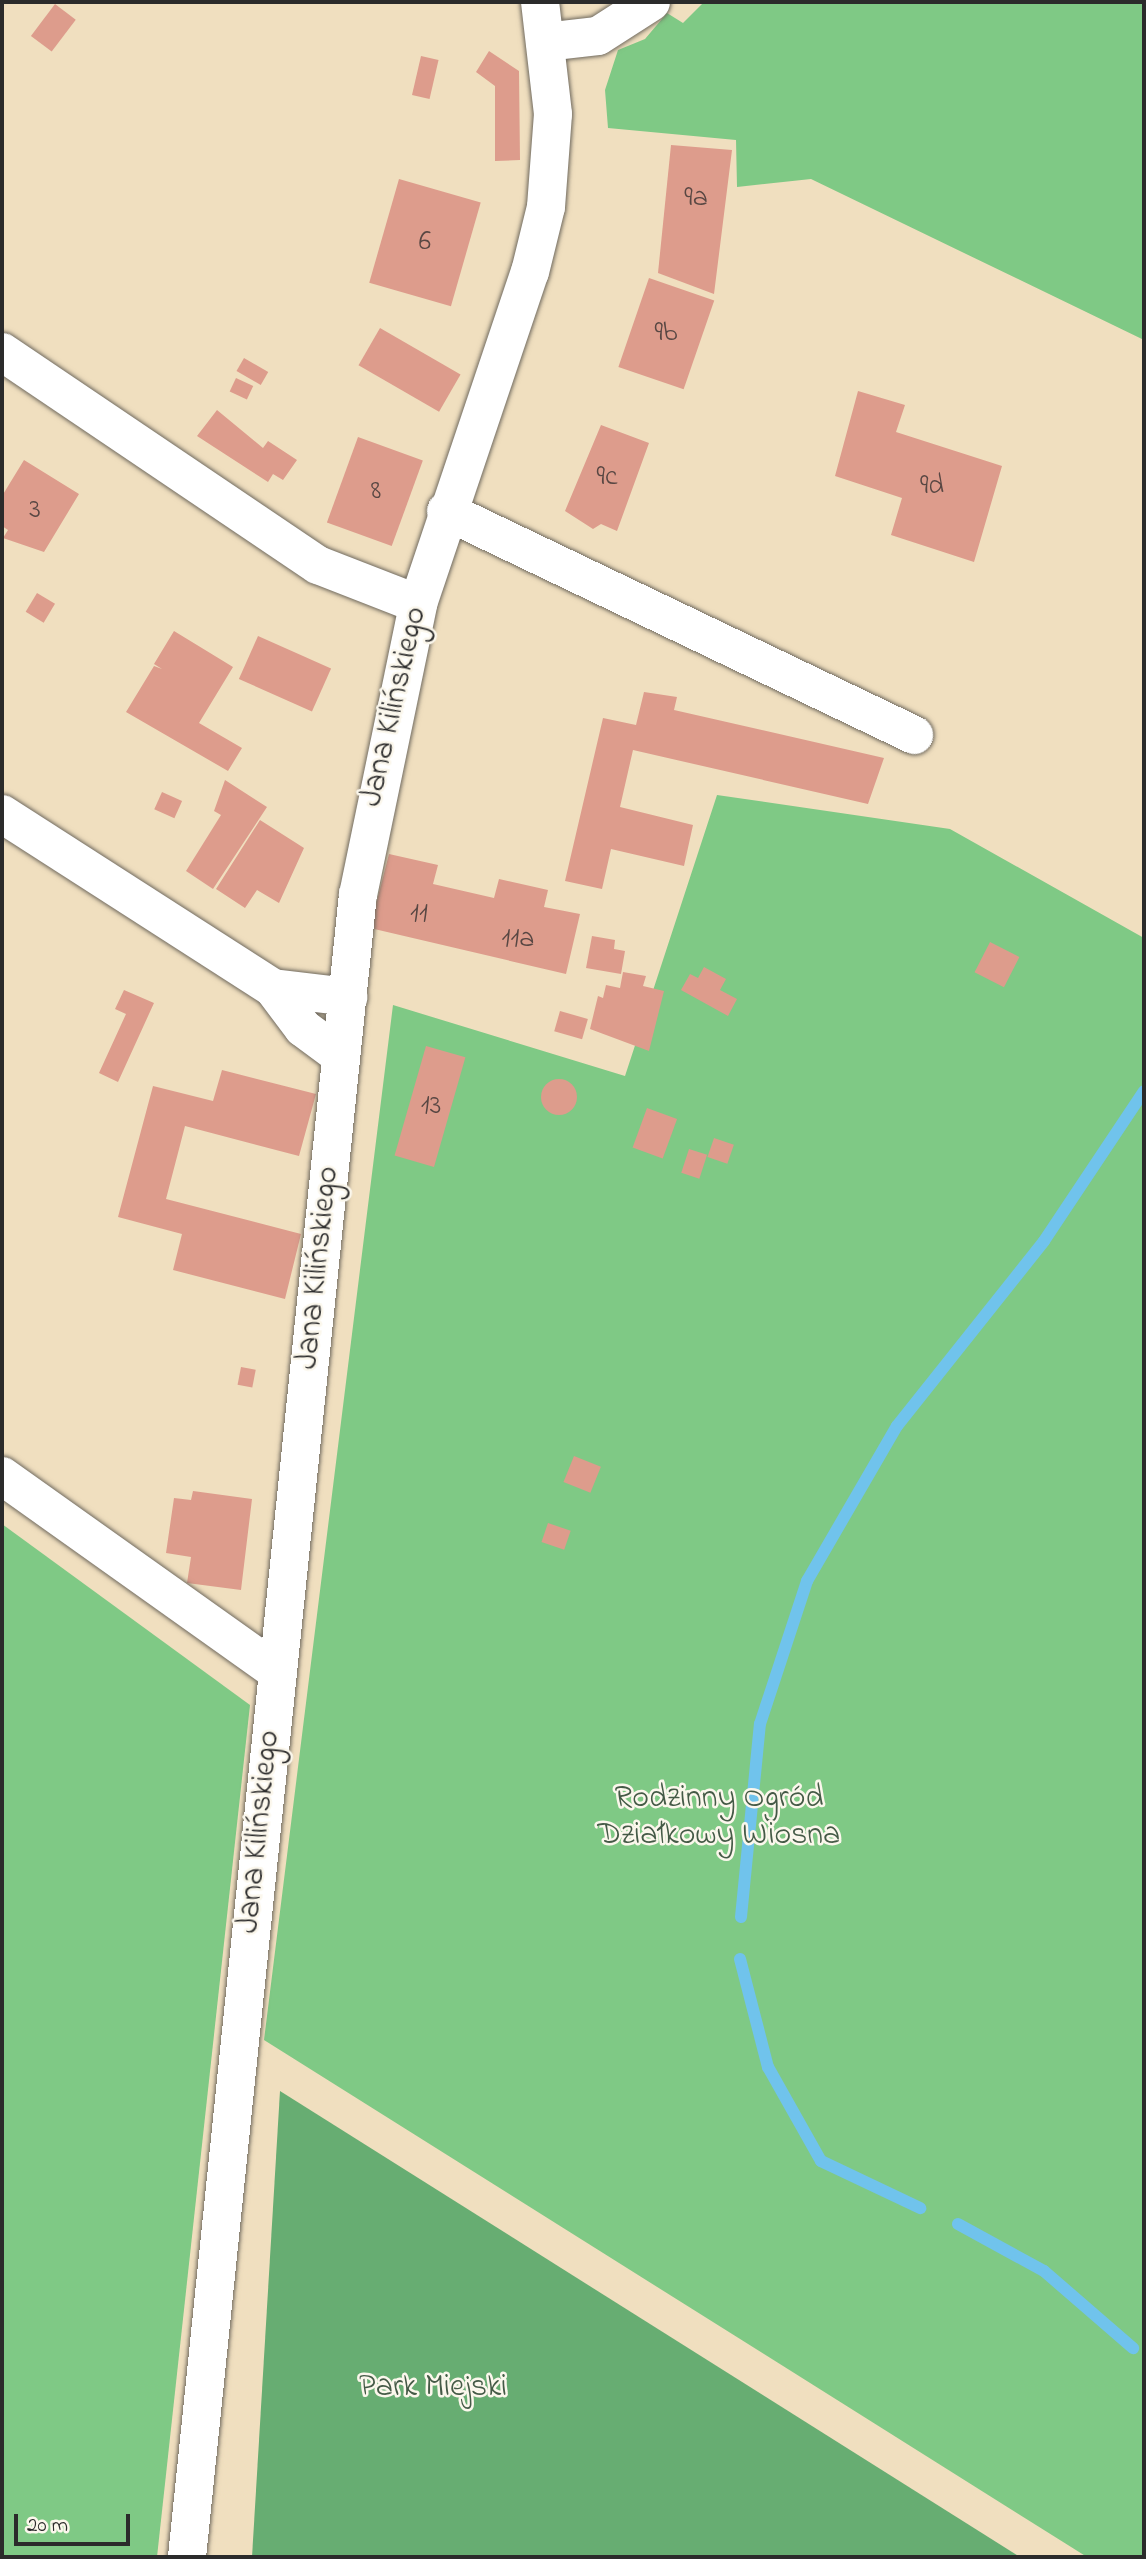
<!DOCTYPE html>
<meta charset="utf-8">
<style>
body{margin:0}
#map{position:relative;width:1146px;height:2559px;overflow:hidden;background:#f0dfbf;font-family:"Indie Flower",sans-serif}
div>[style]{position:absolute}
[style*='--x']{left:calc(var(--x)*1px);top:calc(var(--y)*1px);width:calc(var(--w)*1px);rotate:calc(var(--a)*1deg)}
.green>*{inset:0;background:#7fc985}
.forest>*{inset:0;background:#67ad72}
.stream>*{height:12px;margin:-6px;padding:0 6px;transform-origin:6px;border-radius:6px;background:#70c3ec}
.building>*{inset:0;background:#dd9c8c;transform-origin:0 0}
.round{border-radius:50%}
.roads{filter:drop-shadow(0 0 2px #706a5f) drop-shadow(0 0 2px #706a5f)}
.minor>*{height:38px;margin:-19px;padding:0 19px;transform-origin:19px;border-radius:19px;background:#fff}
span{translate:-50% -50%;white-space:nowrap;text-align:center;line-height:1.15;-webkit-text-stroke:5px #fbf7ec;paint-order:stroke}
.number-label{font-size:28px;color:#584743}
.number-label span{-webkit-text-stroke-width:0}
.street-label{font-size:32px;color:#2b2b2b}
.park-label{font-size:32px;color:#445a46}
.frame{position:absolute;inset:0;border:4px solid #2b2b2b;pointer-events:none}
.scale{position:absolute;left:14px;top:2514px;width:116px;height:32px;box-sizing:border-box;border:4px solid #2b2b2b;border-top:0;padding-left:9px;font-size:21px;line-height:24px;white-space:nowrap;color:#2b2b2b;-webkit-text-stroke:5px #fbf7ec;paint-order:stroke}
</style>
<div id="map">
<div class="green">
<div style="clip-path:polygon(704px 2px,1144px 2px,1144px 340px,811px 179px,737px 187px,736px 140px,608px 128px,605px 90px,618px 50px,645px 39px,667px 13px,683px 23px)"></div>
<div style="clip-path:polygon(717px 795px,950px 829px,1144px 938px,1144px 2557px,1087px 2557px,264px 2040px,393px 1005px,625px 1076px)"></div>
<div style="clip-path:polygon(2px 1524px,250px 1705px,157px 2557px,2px 2557px)"></div>
</div>
<div class="forest">
<div style="clip-path:polygon(280px 2091px,1020px 2557px,252px 2557px)"></div>
</div>
<div class="stream">
<div style="--x:741;--y:1917;--w:194;--a:-84.4"></div>
<div style="--x:760;--y:1724;--w:151;--a:-71.8"></div>
<div style="--x:807;--y:1581;--w:179;--a:-59.9"></div>
<div style="--x:897;--y:1426;--w:236;--a:-51.5"></div>
<div style="--x:1044;--y:1241;--w:180;--a:-56.3"></div>
<div style="--x:740;--y:1959;--w:112;--a:75.5"></div>
<div style="--x:768;--y:2067;--w:108;--a:60.6"></div>
<div style="--x:821;--y:2161;--w:110;--a:25.4"></div>
<div style="--x:958;--y:2224;--w:98;--a:28.7"></div>
<div style="--x:1044;--y:2271;--w:118;--a:40.9"></div>
</div>
<div class="building">
<div style="left:55px;top:4px;width:26px;height:40px;rotate:37deg"></div>
<div style="clip-path:polygon(489px 51px,519px 71px,520px 160px,495px 161px,495px 86px,476px 72px)"></div>
<div style="left:421px;top:56px;width:18px;height:40px;rotate:13deg"></div>
<div style="clip-path:polygon(671px 145px,732px 150px,714px 294px,658px 273px)"></div>
<div style="left:399px;top:179px;width:85px;height:108px;rotate:16deg"></div>
<div style="left:649px;top:278px;width:69px;height:94px;rotate:19deg"></div>
<div style="left:380px;top:328px;width:93px;height:43px;rotate:30deg"></div>
<div style="left:244px;top:358px;width:28px;height:15px;rotate:30deg"></div>
<div style="left:236px;top:378px;width:19px;height:15px;rotate:25deg"></div>
<div style="clip-path:polygon(858px 391px,905px 405px,896px 432px,1002px 466px,974px 562px,891px 535px,902px 498px,835px 476px)"></div>
<div style="clip-path:polygon(217px 410px,263px 448px,268px 441px,297px 460px,283px 480px,273px 474px,268px 482px,197px 436px)"></div>
<div style="clip-path:polygon(601px 425px,649px 443px,617px 531px,601px 524px,593px 529px,565px 511px)"></div>
<div style="left:358px;top:437px;width:69px;height:91px;rotate:20deg"></div>
<div style="clip-path:polygon(24px 460px,79px 494px,44px 552px,3px 538px,8px 530px,2px 526px,2px 496px)"></div>
<div style="left:37px;top:593px;width:21px;height:22px;rotate:31deg"></div>
<div style="clip-path:polygon(174px 631px,233px 667px,199px 723px,242px 748px,228px 771px,126px 712px,154px 666px,162px 669px,154px 664px)"></div>
<div style="left:258px;top:636px;width:80px;height:47px;rotate:24deg"></div>
<div style="clip-path:polygon(644px 692px,677px 697px,674px 710px,884px 758px,868px 804px,633px 750px,620px 807px,693px 825px,684px 866px,611px 849px,602px 889px,565px 881px,603px 718px,636px 725px)"></div>
<div style="clip-path:polygon(225px 780px,267px 807px,213px 889px,186px 871px,221px 815px,214px 811px)"></div>
<div style="left:162px;top:792px;width:22px;height:19px;rotate:24deg"></div>
<div style="clip-path:polygon(260px 820px,304px 848px,279px 903px,257px 890px,245px 908px,216px 889px)"></div>
<div style="clip-path:polygon(389px 854px,438px 865px,433px 884px,494px 898px,499px 879px,548px 890px,544px 907px,580px 914px,566px 974px,370px 928px)"></div>
<div style="clip-path:polygon(592px 936px,615px 940px,614px 949px,625px 951px,621px 974px,586px 968px)"></div>
<div style="left:990px;top:942px;width:33px;height:34px;rotate:27deg"></div>
<div style="clip-path:polygon(704px 967px,726px 979px,720px 990px,737px 999px,728px 1016px,681px 990px,690px 974px,698px 978px)"></div>
<div style="clip-path:polygon(623px 972px,646px 976px,643px 986px,664px 991px,649px 1051px,590px 1029px,598px 996px,603px 998px,606px 985px,620px 988px)"></div>
<div style="clip-path:polygon(124px 990px,154px 1003px,118px 1082px,99px 1073px,126px 1014px,115px 1009px)"></div>
<div style="left:560px;top:1011px;width:29px;height:21px;rotate:16deg"></div>
<div style="left:426px;top:1046px;width:41px;height:114px;rotate:16deg"></div>
<div style="clip-path:polygon(222px 1070px,316px 1094px,299px 1156px,185px 1126px,166px 1199px,301px 1234px,285px 1299px,173px 1270px,182px 1234px,118px 1217px,153px 1086px,213px 1101px)"></div>
<div class="round" style="left:541px;top:1079px;width:36px;height:36px"></div>
<div style="left:647px;top:1108px;width:32px;height:42px;rotate:20deg"></div>
<div style="left:714px;top:1138px;width:21px;height:20px;rotate:19deg"></div>
<div style="left:689px;top:1149px;width:19px;height:25px;rotate:18deg"></div>
<div style="left:241px;top:1367px;width:15px;height:18px;rotate:11deg"></div>
<div style="left:574px;top:1456px;width:29px;height:28px;rotate:22deg"></div>
<div style="clip-path:polygon(193px 1491px,252px 1499px,241px 1590px,187px 1583px,191px 1557px,166px 1553px,174px 1498px,191px 1500px)"></div>
<div style="left:548px;top:1523px;width:24px;height:20px;rotate:19deg"></div>
</div>
<div class="roads">
<div class="minor">
<div style="--x:545;--y:42;--w:53;--a:-6.5"></div>
<div style="--x:598;--y:36;--w:63;--a:-32.7"></div>
<div style="--x:2;--y:352;--w:381;--a:34"></div>
<div style="--x:318;--y:565;--w:107;--a:21.3"></div>
<div style="--x:446;--y:511;--w:519;--a:25.58"></div>
<div style="--x:2;--y:814;--w:322;--a:32.7"></div>
<div style="--x:273;--y:988;--w:50;--a:53.1"></div>
<div style="--x:303;--y:1028;--w:47;--a:36.4"></div>
<div style="--x:273;--y:988;--w:76;--a:6.8"></div>
<div style="--x:2;--y:1476;--w:336;--a:35.4"></div>
<div style="--x:187;--y:2557;--w:1671;--a:-84.13"></div>
<div style="--x:358;--y:895;--w:297;--a:-78.3"></div>
<div style="--x:418;--y:604;--w:350;--a:-71.4"></div>
<div style="--x:530;--y:272;--w:67;--a:-76.2"></div>
<div style="--x:546;--y:207;--w:93;--a:-85.7"></div>
<div style="--x:553;--y:114;--w:113;--a:-96.6"></div>
</div>
</div>
<div class="number-label">
<span style="left:696px;top:199px">9a</span>
<span style="left:425px;top:243px">6</span>
<span style="left:666px;top:334px">9b</span>
<span style="left:607px;top:478px">9c</span>
<span style="left:932px;top:487px">9d</span>
<span style="left:376px;top:492px">8</span>
<span style="left:35px;top:511px">3</span>
<span style="left:419px;top:915px">11</span>
<span style="left:518px;top:940px">11a</span>
<span style="left:431px;top:1107px">13</span>
</div>
<div class="street-label">
<span style="left:395px;top:707px;rotate:-77deg">Jana Kilińskiego</span>
<span style="left:319px;top:1268px;rotate:-84deg">Jana Kilińskiego</span>
<span style="left:260px;top:1832px;rotate:-84deg">Jana Kilińskiego</span>
</div>
<div class="park-label">
<span style="left:719px;top:1818px">Rodzinny Ogród<br>Działkowy Wiosna</span>
<span style="left:433px;top:2388px">Park Miejski</span>
</div>
<div class="frame"></div>
<div class="scale">20 m</div>
</div>
